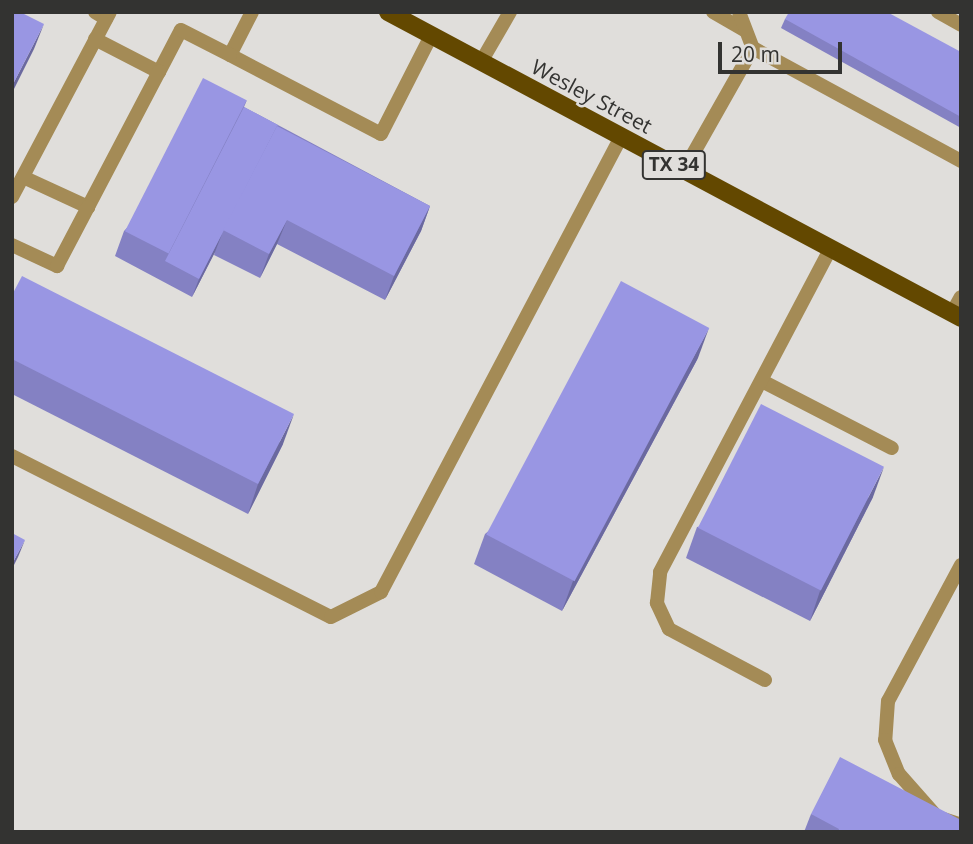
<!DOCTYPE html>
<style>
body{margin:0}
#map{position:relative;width:973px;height:844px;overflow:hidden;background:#e0dedb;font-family:"Open Sans",sans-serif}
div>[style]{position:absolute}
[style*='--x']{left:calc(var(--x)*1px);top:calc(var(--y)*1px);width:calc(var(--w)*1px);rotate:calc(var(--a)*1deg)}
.service>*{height:14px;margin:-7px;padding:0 7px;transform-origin:7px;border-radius:7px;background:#a48b56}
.minor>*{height:14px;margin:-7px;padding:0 7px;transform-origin:7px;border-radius:7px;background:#a48b56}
.primary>*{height:18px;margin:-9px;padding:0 9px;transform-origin:9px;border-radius:9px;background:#634800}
.wall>*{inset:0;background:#8481c3}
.shaded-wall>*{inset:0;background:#6b699f}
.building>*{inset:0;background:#9996e3;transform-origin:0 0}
span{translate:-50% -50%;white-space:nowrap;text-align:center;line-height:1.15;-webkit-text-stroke:5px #e0dedb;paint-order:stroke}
.shield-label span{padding:2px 5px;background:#e0dedb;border:2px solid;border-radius:5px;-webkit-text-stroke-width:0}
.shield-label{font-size:19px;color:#333331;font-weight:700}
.street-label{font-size:21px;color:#333331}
.frame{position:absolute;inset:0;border:14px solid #333331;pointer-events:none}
.scale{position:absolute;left:718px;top:42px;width:124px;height:32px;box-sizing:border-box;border:4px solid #333331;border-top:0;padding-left:9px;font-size:21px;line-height:24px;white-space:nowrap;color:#333331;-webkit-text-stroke:5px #e0dedb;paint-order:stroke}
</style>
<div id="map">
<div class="service">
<div style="--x:95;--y:12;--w:13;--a:32"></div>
<div style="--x:252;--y:12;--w:48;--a:117.1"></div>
<div style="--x:230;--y:55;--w:170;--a:27.6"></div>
<div style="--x:381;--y:134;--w:110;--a:-63"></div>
<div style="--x:713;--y:12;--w:36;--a:30"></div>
<div style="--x:739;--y:12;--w:39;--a:69"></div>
<div style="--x:753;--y:48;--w:237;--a:28.5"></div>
<div style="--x:938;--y:12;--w:26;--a:29"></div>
<div style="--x:95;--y:39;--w:72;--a:27.3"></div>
<div style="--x:159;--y:72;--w:47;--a:-62.4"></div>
<div style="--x:181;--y:30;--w:55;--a:27"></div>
<div style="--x:481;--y:62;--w:58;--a:-59.9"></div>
<div style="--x:684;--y:170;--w:140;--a:-60.5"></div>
<div style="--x:23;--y:177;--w:72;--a:24.8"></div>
<div style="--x:88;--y:207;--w:153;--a:-62.3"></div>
<div style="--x:12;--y:245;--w:50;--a:25"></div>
<div style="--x:57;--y:266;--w:67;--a:-62.3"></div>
<div style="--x:952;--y:313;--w:18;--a:-61"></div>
<div style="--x:762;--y:381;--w:146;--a:27.3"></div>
<div style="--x:12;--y:456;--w:357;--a:26.8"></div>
<div style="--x:331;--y:617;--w:56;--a:-26.6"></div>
<div style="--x:381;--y:592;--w:514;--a:-62.19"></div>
<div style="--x:961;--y:565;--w:154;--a:118.2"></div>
<div style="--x:888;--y:701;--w:39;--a:94"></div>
<div style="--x:885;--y:740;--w:37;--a:68"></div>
<div style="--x:899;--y:774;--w:57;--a:48.5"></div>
<div style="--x:937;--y:817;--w:25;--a:18"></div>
<div style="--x:765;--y:680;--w:109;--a:-152"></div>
<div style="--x:669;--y:629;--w:29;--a:-115"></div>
<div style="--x:657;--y:603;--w:31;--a:-84"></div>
<div style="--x:660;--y:572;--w:365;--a:-62.2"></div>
</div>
<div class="minor">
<div style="--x:12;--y:197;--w:209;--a:-62.1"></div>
</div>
<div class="primary">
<div style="--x:388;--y:12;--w:650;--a:28.1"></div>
</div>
<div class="wall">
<div style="clip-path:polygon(785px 19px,961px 52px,961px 128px,781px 28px)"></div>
<div style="clip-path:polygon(247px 100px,244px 107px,430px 206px,421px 231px,385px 300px,277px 244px,260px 278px,214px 255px,215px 252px,192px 297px,115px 256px,124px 231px)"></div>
<div style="clip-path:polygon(12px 295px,283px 444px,248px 514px,12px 394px)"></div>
<div style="clip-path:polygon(698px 358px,562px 611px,474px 564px,485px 534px)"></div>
<div style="clip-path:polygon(873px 497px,810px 621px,686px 558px,697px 527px)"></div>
<div style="clip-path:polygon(811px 814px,961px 832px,804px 832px)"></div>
</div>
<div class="shaded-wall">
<div style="clip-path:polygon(44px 24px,34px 49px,12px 93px,12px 86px)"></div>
<div style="clip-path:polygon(430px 206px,421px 231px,385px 300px,394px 276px)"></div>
<div style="clip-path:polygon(287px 220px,277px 244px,260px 278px,269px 254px)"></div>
<div style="clip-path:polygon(222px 234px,215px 252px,192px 297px,199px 279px)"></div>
<div style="clip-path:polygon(709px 328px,698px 358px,562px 611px,573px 581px)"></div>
<div style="clip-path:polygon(294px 414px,283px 444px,248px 514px,258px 484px)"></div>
<div style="clip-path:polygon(884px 467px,873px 497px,810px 621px,820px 591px)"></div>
<div style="clip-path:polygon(25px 540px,18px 557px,12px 569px,12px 564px)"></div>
</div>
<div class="building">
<div style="clip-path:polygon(12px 12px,20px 12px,44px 24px,12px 86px)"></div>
<div style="clip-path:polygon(789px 12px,887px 12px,961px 52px,961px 117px,785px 19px)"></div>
<div style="left:203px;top:78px;width:49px;height:172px;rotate:27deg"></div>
<div style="clip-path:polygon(244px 107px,278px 125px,277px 126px,199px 279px,165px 261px)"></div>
<div style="clip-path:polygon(277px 126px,430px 206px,394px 276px,287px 220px,269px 254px,223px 230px)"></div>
<div style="clip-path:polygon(22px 276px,294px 414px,258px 484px,12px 359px,12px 295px)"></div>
<div style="left:621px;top:281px;width:100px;height:287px;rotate:28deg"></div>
<div style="left:761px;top:404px;width:138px;height:139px;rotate:27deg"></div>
<div style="clip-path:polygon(12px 533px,25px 540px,12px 564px)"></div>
<div style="clip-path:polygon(840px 757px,961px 820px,961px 832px,838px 832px,839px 829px,811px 814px)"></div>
</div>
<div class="shield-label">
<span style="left:674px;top:165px">TX 34</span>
</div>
<div class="street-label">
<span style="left:592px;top:96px;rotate:28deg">Wesley Street</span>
</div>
<div class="frame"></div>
<div class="scale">20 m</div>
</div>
